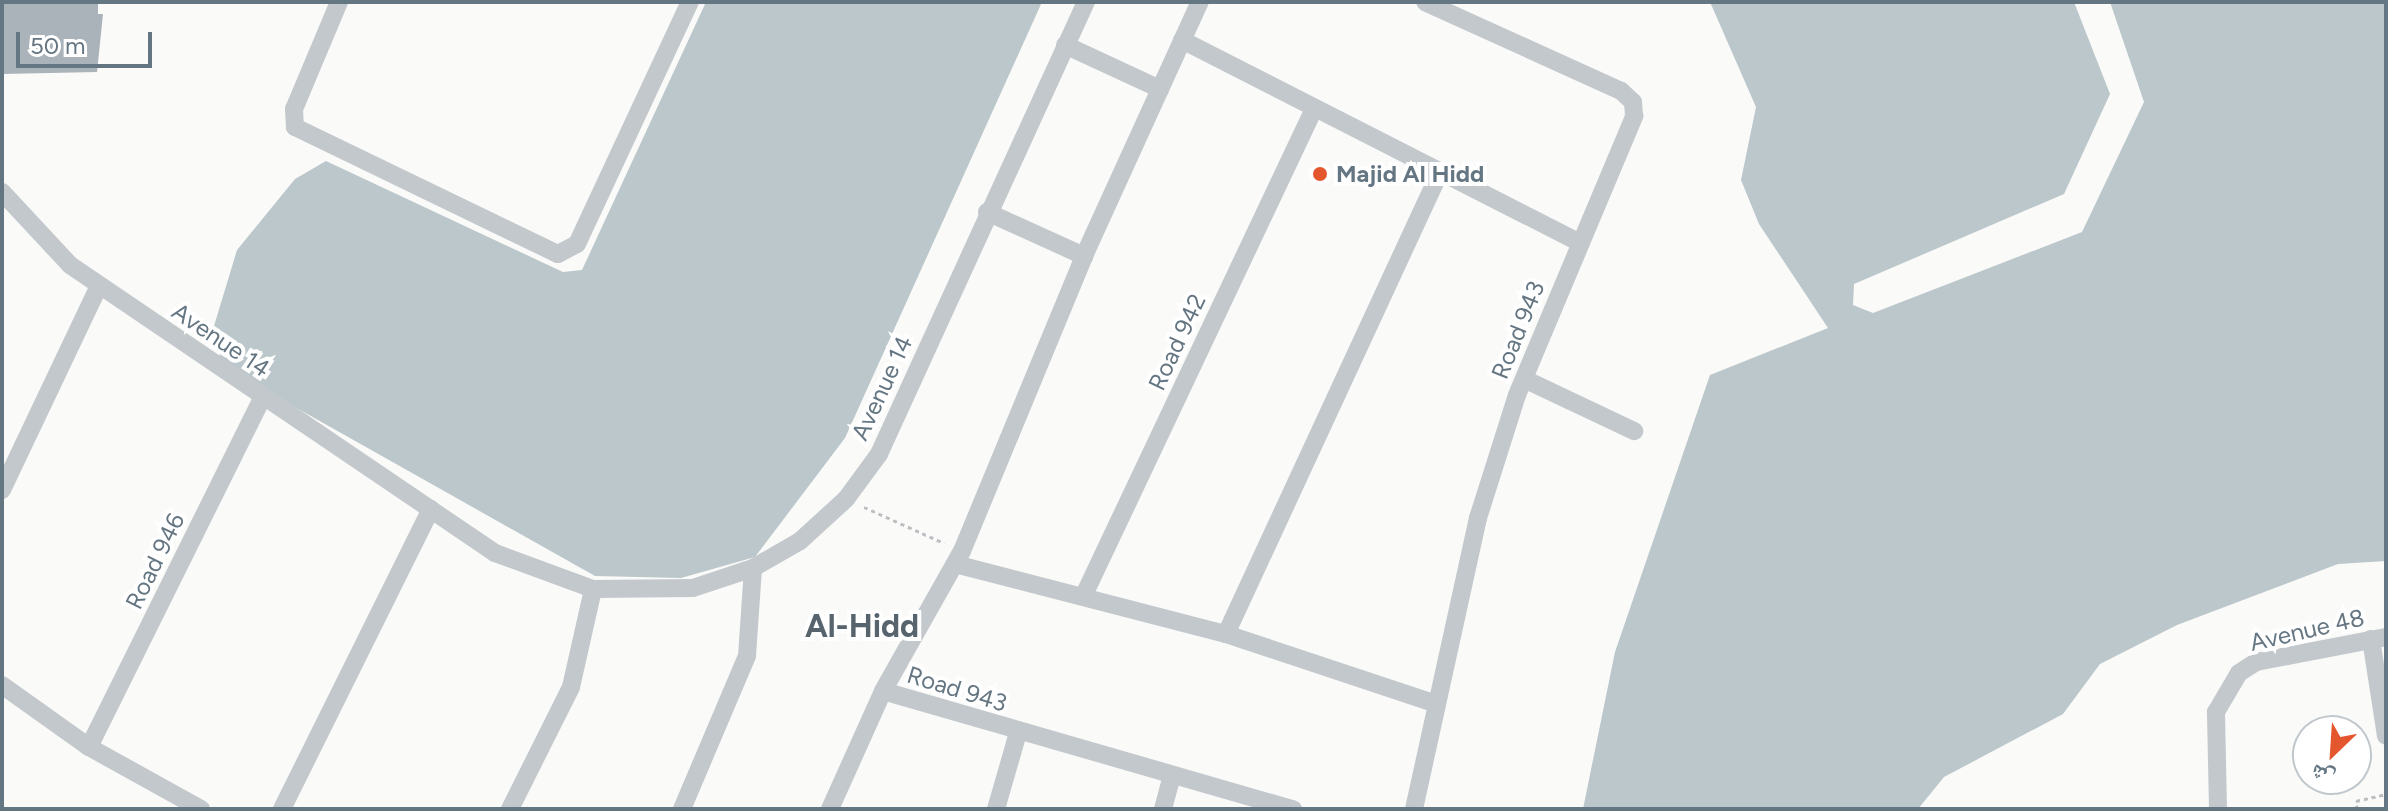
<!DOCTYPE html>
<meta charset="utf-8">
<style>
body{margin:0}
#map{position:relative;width:2388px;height:811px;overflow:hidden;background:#fafaf8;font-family:Figtree,"Noto Naskh Arabic",sans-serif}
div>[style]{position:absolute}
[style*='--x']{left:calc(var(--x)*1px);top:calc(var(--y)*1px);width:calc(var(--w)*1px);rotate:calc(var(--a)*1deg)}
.water>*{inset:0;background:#bbc7cb}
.building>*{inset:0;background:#aab3b9}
.path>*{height:3px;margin-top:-1.5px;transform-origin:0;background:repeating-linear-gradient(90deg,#bbbfc2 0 4px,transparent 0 8px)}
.minor>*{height:18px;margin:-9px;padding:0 9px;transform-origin:9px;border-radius:9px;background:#c3c8cc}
.dots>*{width:22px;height:22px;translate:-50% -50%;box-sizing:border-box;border:4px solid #fff;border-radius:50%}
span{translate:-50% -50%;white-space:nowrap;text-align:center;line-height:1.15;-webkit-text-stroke:8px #fff;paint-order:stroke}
.poi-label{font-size:24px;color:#657683;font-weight:700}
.left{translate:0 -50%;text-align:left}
.street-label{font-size:24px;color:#657683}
.district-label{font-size:32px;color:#57646e;font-weight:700}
.frame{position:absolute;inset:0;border:4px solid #657683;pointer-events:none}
.north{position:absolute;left:2292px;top:715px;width:80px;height:80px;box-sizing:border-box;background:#fff;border:2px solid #c1c8cd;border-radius:50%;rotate:205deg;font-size:22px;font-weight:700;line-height:32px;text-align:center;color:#657683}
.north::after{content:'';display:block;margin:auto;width:28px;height:36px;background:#e4572e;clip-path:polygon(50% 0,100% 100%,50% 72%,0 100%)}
.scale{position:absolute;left:16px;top:32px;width:136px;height:36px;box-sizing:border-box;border:4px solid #657683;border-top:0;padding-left:10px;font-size:24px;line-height:28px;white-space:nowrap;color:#657683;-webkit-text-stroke:6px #fff;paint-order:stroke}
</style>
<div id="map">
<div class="water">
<div style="clip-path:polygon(706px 2px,1042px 2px,845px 438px,755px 557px,681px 578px,595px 576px,222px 366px,214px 326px,237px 250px,295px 179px,326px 161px,563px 272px,582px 270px)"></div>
<div style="clip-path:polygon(1710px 2px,2074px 2px,2110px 94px,2064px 194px,1854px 284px,1853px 305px,1873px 313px,2082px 232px,2144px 102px,2110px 2px,2386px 2px,2386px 561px,2338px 564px,2177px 625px,2100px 664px,2063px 714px,1944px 777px,1918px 809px,1583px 809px,1615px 652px,1710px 375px,1828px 328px,1759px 224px,1741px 180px,1756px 107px)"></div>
</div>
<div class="building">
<div style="clip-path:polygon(2px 2px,98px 2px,98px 14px,103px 14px,97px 72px,2px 74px)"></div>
</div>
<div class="path">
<div style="--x:864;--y:507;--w:88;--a:24.2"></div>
<div style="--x:2357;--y:809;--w:8;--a:-97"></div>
<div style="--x:2356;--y:801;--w:31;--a:-13"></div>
</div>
<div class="minor">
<div style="--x:339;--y:2;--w:116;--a:112.8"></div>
<div style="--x:294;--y:109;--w:18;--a:87"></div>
<div style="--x:295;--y:127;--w:292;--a:25.8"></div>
<div style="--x:558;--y:254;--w:21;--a:-28"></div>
<div style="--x:577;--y:244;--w:267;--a:-65"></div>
<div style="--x:1182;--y:40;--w:447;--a:27"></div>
<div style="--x:1065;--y:45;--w:105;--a:24.9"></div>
<div style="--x:2;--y:192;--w:100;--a:47"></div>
<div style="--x:70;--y:265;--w:513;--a:34.12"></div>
<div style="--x:495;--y:553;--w:104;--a:20.2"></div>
<div style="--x:593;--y:589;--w:100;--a:-0.6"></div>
<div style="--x:693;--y:588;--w:63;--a:-18.4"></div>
<div style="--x:753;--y:568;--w:54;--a:-29.9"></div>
<div style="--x:800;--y:541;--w:62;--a:-42.4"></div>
<div style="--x:846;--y:499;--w:56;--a:-53.7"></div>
<div style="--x:879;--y:454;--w:497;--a:-65.4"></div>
<div style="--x:987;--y:212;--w:107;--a:24.4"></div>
<div style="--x:1524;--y:379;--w:122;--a:25.3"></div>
<div style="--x:2;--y:490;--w:226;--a:-64.6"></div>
<div style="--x:955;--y:564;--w:280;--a:14.5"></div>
<div style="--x:1226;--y:634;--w:218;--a:18.4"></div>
<div style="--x:1084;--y:595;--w:535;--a:-64.68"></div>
<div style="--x:1226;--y:634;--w:507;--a:-65.15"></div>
<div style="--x:2371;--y:639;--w:98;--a:81.2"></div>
<div style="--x:2;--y:685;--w:107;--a:35.5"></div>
<div style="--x:89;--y:747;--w:128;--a:29"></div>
<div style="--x:883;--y:691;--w:427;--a:16.1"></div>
<div style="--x:89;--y:747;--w:391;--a:-63.6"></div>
<div style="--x:282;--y:809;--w:335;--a:-63.6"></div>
<div style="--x:510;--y:809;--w:136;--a:-63.4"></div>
<div style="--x:571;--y:687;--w:100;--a:-77.3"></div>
<div style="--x:682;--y:809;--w:166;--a:-67"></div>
<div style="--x:747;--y:656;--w:88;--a:-86.1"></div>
<div style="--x:830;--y:809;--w:129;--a:-65.8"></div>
<div style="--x:883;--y:691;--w:161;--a:-60.6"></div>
<div style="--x:962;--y:551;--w:319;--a:-67.5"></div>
<div style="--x:1084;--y:256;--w:279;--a:-65.5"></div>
<div style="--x:996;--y:809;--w:79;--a:-73.9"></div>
<div style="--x:1163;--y:809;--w:35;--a:-75"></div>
<div style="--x:1414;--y:809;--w:298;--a:-77.6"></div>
<div style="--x:1478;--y:518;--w:129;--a:-72.4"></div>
<div style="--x:1517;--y:395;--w:303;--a:-67.2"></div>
<div style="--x:1634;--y:116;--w:14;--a:-94"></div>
<div style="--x:1633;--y:102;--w:16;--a:-137"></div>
<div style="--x:1621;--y:91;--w:215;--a:-155.6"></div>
<div style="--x:2218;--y:809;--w:97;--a:-91.2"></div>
<div style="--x:2216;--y:712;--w:45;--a:-59.5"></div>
<div style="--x:2239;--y:673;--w:20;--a:-33"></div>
<div style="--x:2256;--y:662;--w:132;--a:-10.9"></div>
</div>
<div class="dots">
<div style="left:1320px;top:174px;background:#e4572e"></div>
</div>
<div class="poi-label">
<span class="left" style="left:1336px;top:174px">Majid Al Hidd</span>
</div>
<div class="street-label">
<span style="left:1518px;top:330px;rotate:-68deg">Road 943</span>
<span style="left:221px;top:340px;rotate:34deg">Avenue 14</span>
<span style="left:1177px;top:342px;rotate:-65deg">Road 942</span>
<span style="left:882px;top:388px;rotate:-65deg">Avenue 14</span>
<span style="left:155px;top:561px;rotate:-64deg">Road 946</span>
<span style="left:2307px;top:630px;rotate:-13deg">Avenue 48</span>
<span style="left:957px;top:689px;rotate:17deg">Road 943</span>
</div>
<div class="district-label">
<span style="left:862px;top:626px">Al-Hidd</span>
</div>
<div class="frame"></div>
<div class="north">ش</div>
<div class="scale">50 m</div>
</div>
